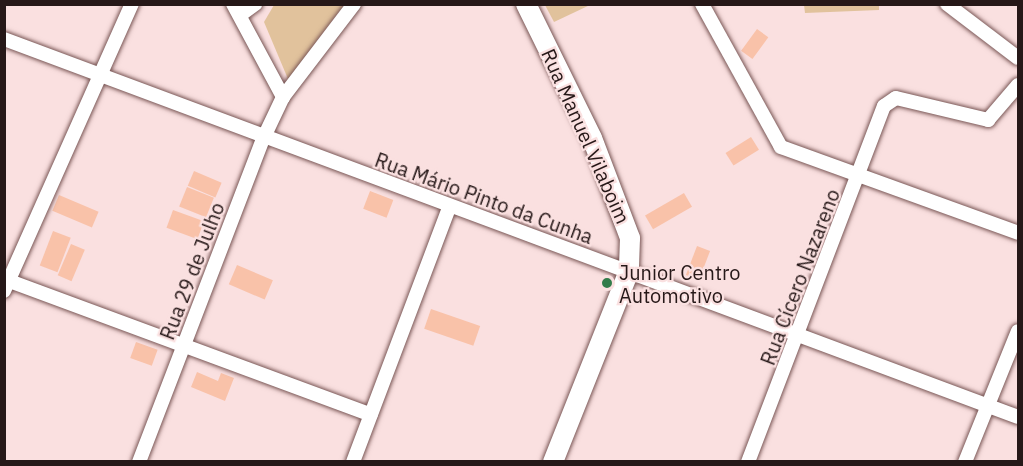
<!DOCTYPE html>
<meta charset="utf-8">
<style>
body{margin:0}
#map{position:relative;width:1023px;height:466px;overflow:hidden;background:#fae0e0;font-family:"IBM Plex Sans",sans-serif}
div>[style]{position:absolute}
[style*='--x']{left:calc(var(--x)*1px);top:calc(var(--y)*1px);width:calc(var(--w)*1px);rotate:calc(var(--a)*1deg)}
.green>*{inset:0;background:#e1c29c}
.building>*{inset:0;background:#f9c2a9;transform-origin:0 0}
.roads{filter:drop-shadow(0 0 2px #795655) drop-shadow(0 0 2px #795655)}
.minor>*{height:14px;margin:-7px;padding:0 7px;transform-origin:7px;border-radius:7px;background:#fff}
.secondary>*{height:20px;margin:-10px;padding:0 10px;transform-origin:10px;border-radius:10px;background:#fff}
.dots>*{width:16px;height:16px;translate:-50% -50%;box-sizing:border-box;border:3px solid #fae0e0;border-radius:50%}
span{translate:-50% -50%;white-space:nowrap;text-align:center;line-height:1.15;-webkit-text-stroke:4.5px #fae0e0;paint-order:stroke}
.street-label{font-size:20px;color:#261818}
.poi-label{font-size:20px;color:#261818}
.left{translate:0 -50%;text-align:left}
.frame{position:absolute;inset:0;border:6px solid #261818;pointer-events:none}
</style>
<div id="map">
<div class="green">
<div style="clip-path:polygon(274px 5px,344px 5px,288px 79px,264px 22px)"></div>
<div style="clip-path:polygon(545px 5px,590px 5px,554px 22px)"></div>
<div style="clip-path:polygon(804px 5px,879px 5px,879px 10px,805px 13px)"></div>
</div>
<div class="building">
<div style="left:757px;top:29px;width:14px;height:27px;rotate:36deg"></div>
<div style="left:751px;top:137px;width:15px;height:30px;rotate:58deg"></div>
<div style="left:194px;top:171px;width:30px;height:16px;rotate:23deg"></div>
<div style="left:187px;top:187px;width:29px;height:21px;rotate:22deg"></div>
<div style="left:370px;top:191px;width:25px;height:19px;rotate:21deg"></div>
<div style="left:684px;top:193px;width:16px;height:45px;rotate:60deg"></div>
<div style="left:59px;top:195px;width:43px;height:17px;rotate:23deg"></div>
<div style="left:173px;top:210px;width:33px;height:19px;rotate:20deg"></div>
<div style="left:53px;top:231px;width:19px;height:37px;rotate:21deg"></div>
<div style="left:71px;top:244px;width:15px;height:34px;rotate:23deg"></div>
<div style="left:697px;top:246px;width:14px;height:31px;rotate:21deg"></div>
<div style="left:237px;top:265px;width:39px;height:21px;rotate:23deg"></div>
<div style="left:431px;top:309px;width:52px;height:21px;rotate:19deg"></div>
<div style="left:136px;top:342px;width:23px;height:17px;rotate:20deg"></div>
<div style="clip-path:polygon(197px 372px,218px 381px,221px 373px,234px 378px,225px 401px,191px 387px)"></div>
</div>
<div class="roads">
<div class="minor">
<div style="--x:233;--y:4;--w:106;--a:61.7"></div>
<div style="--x:702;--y:4;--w:163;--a:61.1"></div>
<div style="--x:781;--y:147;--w:252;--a:19.9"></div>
<div style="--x:947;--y:4;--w:89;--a:37.3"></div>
<div style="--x:240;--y:15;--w:19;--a:-36"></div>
<div style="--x:4;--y:39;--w:1082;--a:20.44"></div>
<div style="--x:4;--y:279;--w:391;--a:20.3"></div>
<div style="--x:4;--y:291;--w:314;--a:-66"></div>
<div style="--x:139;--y:462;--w:348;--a:-69"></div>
<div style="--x:264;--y:137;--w:44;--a:-64.6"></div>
<div style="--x:283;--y:97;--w:117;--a:-52.6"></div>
<div style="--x:353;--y:462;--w:272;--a:-69.3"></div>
<div style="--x:748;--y:462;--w:381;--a:-69.1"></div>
<div style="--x:884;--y:106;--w:14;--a:-34"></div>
<div style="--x:896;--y:98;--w:95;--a:13.4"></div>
<div style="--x:988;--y:120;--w:46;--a:-49.4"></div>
<div style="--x:965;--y:462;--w:141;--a:-68"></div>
</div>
<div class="secondary">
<div style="--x:526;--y:4;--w:149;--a:63.8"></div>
<div style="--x:592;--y:138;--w:107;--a:69.2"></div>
<div style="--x:630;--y:238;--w:33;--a:92"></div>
<div style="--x:629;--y:271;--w:206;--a:111.7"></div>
</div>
</div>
<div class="dots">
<div style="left:607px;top:283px;background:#327c4a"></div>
</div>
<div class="street-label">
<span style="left:586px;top:136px;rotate:66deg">Rua Manuel Vilaboim</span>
<span style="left:484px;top:198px;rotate:20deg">Rua Mário Pinto da Cunha</span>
<span style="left:192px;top:271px;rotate:-69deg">Rua 29 de Julho</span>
<span style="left:800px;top:277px;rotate:-69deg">Rua Cícero Nazareno</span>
</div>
<div class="poi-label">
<span class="left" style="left:619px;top:284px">Junior Centro<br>Automotivo</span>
</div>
<div class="frame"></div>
</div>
